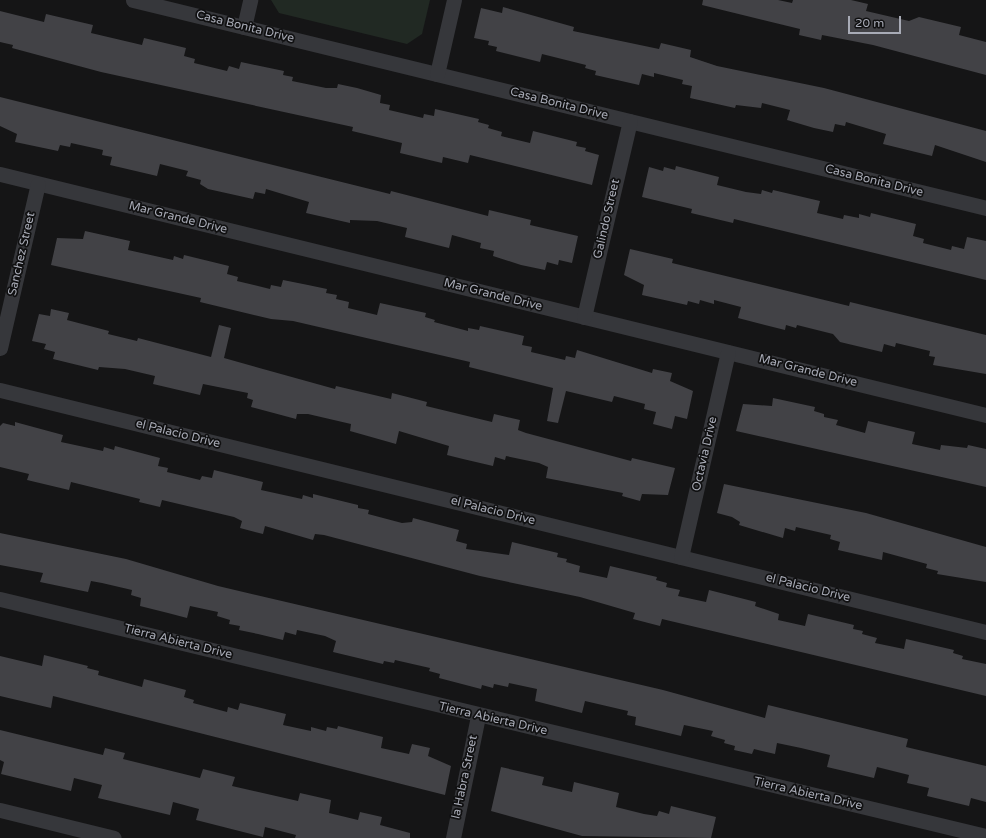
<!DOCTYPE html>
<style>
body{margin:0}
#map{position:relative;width:986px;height:838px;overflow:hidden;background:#151516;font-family:"Varela Round",sans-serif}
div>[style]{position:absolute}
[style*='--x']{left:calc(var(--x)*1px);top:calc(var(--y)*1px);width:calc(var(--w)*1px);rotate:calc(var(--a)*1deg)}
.green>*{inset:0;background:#212923}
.building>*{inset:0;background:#424246}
.minor>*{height:15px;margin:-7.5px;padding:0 7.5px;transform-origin:7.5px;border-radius:7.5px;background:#36373b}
span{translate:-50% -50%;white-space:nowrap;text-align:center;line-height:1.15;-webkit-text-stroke:3.5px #101011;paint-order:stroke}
.street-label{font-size:12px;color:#a8abb6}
.scale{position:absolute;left:848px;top:16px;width:53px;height:18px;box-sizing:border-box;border:2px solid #a8abb6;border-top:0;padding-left:5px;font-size:12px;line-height:14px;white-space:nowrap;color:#a8abb6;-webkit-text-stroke:3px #101011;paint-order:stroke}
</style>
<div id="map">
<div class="green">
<div style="clip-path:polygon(271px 0,430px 0,422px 34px,407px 44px,279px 13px)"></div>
</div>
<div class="building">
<div style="clip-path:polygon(703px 0,778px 0,792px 3px,793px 0,851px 0,868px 4px,866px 11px,909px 21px,919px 17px,961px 27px,959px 35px,986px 42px,986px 75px,873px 45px,822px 35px,821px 40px,799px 35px,800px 29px,702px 5px)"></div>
<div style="clip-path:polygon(503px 7px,574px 27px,573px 31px,659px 49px,661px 43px,691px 50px,690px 57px,717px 66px,824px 88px,986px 131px,986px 162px,935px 145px,932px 156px,883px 144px,886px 134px,846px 122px,845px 126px,835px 124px,833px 132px,814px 128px,787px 120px,790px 110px,762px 103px,761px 108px,736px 105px,735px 108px,690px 98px,692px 86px,682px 84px,683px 80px,654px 73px,654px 77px,642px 74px,639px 85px,595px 75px,596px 71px,585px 68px,586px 65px,542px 54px,540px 62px,496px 51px,497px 47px,488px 45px,489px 41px,474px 38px,481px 8px,502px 13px)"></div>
<div style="clip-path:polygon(0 11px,44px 22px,46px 14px,93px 25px,91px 33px,142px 45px,144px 38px,186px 48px,184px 56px,195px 59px,194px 63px,227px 71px,229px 66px,239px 69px,241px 62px,284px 71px,283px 75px,293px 77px,292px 81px,326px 88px,337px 88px,338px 84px,357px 88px,381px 95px,380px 103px,390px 105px,389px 110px,423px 118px,424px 114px,434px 116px,435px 109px,479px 119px,478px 122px,489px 125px,488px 128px,502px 132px,501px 136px,530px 143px,533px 131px,577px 142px,576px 146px,586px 148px,585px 151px,599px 155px,592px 185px,470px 155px,468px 163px,443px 157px,442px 163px,400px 153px,402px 143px,352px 131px,353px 127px,101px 72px,12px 48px,13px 45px,0 42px)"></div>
<div style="clip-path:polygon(0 97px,390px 194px,391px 191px,488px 216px,489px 210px,531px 220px,530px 225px,578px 236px,572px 263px,559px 260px,558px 265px,547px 262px,545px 270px,521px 265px,493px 256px,494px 251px,480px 248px,481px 243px,452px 235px,449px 248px,405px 237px,407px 228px,377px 221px,350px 220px,350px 223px,306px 213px,309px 202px,266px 189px,265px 194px,255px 192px,253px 199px,208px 189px,200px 184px,201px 180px,186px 176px,188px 171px,160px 164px,157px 176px,110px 165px,112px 157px,102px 155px,103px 150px,71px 143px,70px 147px,60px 145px,58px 151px,15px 142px,17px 134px,0 126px)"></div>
<div style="clip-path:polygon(676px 166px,719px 177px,717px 185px,746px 192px,761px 194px,762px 190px,772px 193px,773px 190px,820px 201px,817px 213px,843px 219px,844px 215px,859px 218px,859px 214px,870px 217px,871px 213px,916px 224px,913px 236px,924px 239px,923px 243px,951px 250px,952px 246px,964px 249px,967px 237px,986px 241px,986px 280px,734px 219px,733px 223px,691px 213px,692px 209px,642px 197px,649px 167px,663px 171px,664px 167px,675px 170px)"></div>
<div style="clip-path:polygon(85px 231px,130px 241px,128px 250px,173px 260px,174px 256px,183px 259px,184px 255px,229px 266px,227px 274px,238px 277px,237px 281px,270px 289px,271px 285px,281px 287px,283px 280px,308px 285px,327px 289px,326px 293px,337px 295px,336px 299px,349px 302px,348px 308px,377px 315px,380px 303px,426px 313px,425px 317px,435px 320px,434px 322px,468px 331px,468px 328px,479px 330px,480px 326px,524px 336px,522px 345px,532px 347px,531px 352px,565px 360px,566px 356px,575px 358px,577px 350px,652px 373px,653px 369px,672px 373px,670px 381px,693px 391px,687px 419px,675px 416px,672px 429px,653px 424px,656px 412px,644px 409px,645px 404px,614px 396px,612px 402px,566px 391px,558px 423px,547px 421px,553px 388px,469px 367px,470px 362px,293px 321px,271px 319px,200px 302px,201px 298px,51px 265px,57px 238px,83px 239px)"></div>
<div style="clip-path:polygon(630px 249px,673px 259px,672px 263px,849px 306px,850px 302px,986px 335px,986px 374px,933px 365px,935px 357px,929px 356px,930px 351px,896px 343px,895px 347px,884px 344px,882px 352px,840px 342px,833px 334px,797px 325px,796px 328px,786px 325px,785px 330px,738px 318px,741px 307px,714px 300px,714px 304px,700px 300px,699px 304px,688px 301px,687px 305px,642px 295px,644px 285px,624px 275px)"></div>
<div style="clip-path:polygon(51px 309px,69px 313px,67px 320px,109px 331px,108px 334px,137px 341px,138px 338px,211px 357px,219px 325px,231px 328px,224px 358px,335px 389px,336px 386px,391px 399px,392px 393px,427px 402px,426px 406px,492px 422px,494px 414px,520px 420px,518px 430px,526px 433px,631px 461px,632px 458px,675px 468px,668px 495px,642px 494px,640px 501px,622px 496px,623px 493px,546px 478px,548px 467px,539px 463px,506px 456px,505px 460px,495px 457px,493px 466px,463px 459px,447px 455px,449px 446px,399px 431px,396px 444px,350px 431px,351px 424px,308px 414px,297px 414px,296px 419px,251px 407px,253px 400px,247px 398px,248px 393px,203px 384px,200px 395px,153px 384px,155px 376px,125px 369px,99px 367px,98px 370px,53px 359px,55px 352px,44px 349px,46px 344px,32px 341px,39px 314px,50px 316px)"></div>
<div style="clip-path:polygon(773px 398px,815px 407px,814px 411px,824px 414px,824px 417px,838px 420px,836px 425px,865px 433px,868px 421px,915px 432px,912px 444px,940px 450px,941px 445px,967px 448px,968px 445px,986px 449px,986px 487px,736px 431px,743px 404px,772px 406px)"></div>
<div style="clip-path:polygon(15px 422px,63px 435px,61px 442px,103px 451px,104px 447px,114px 450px,115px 446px,160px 458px,158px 466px,168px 468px,167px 472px,200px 480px,202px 476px,212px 478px,214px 470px,263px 482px,261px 490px,302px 499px,303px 495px,313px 498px,313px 494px,358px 505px,358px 508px,369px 510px,368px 514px,402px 523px,412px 522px,413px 518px,459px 530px,456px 541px,467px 544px,466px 549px,509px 555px,512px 542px,558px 553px,557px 557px,567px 559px,566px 562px,580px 566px,579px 572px,607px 578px,610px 566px,657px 577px,656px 580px,667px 583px,666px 587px,680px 590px,678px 596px,706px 602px,709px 590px,756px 602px,755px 606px,779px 614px,778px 620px,805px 626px,808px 614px,854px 625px,853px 629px,863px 631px,862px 634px,877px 638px,875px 643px,904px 649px,906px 639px,954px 650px,953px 653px,963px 656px,962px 659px,986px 664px,986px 696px,662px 619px,660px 626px,633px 619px,635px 613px,580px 597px,480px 576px,324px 535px,315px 534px,313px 540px,265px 526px,263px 534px,240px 528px,242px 521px,234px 517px,162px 500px,160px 507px,139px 502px,140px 499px,71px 482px,69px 490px,27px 480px,29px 474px,0 467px,0 426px,3px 423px,15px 426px)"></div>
<div style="clip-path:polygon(724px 484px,866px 513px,986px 547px,986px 582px,937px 574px,938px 571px,926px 568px,927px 564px,883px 552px,882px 560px,838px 550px,840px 542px,830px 539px,831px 535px,796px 527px,795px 531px,785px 528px,783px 538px,739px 525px,740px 522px,732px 517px,717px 513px)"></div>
<div style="clip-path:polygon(0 533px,126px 559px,218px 586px,663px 690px,765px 718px,768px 705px,908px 739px,906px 747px,986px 766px,986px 802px,971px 798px,969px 806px,927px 796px,929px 788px,907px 783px,909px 775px,877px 767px,874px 778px,827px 767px,830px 755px,801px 748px,777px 743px,775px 754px,754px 749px,752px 754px,734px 750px,735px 746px,724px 743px,725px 740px,711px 736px,713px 731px,684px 725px,681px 736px,635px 725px,636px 717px,627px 715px,628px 711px,585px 701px,582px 713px,535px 701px,537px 689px,509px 683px,508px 687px,494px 684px,493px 688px,482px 685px,481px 689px,439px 678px,440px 674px,429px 671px,430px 668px,395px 660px,394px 663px,384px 661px,383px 664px,333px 652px,336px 641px,325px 636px,297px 630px,296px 635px,285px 632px,283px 640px,258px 634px,239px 630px,240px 626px,229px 624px,230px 620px,217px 616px,218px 612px,190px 606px,187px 618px,168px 613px,140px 606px,141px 598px,131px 595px,132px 590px,102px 583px,91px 581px,88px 592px,40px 582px,43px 573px,0 565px)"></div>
<div style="clip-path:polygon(44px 655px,88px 666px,87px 668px,99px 671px,98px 675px,142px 687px,144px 679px,186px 690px,184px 697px,194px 700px,193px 703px,227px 712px,228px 707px,238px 710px,240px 703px,286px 714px,283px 725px,311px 731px,311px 727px,326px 731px,327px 727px,337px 729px,338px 726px,383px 737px,381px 748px,409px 754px,412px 744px,430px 748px,428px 756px,451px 766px,445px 795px,53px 696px,51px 708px,0 696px,0 656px,42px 666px)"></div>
<div style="clip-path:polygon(0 730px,103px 755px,105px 748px,125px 753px,123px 759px,200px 778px,203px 769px,235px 777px,232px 786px,298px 801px,300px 793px,331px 800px,329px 813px,358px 820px,360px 812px,382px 817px,380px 825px,410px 833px,410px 838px,295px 838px,296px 835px,265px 827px,263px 837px,196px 820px,199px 809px,173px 802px,170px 815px,98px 798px,102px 785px,74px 778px,71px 791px,1px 774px,4px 762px,0 760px)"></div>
<div style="clip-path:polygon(501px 767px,544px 777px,542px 785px,572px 792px,574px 782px,619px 793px,616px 807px,644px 814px,657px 816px,659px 811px,669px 814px,671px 806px,716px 817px,711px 838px,582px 836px,491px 811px)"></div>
</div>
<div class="minor">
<div style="--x:133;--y:0;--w:878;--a:13.7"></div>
<div style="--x:244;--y:27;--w:28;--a:-77"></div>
<div style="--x:437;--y:74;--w:76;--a:-77.1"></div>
<div style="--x:0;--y:174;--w:1015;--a:13.74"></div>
<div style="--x:584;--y:317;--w:201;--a:-76.8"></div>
<div style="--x:0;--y:348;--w:168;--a:-77"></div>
<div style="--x:0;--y:390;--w:1015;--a:13.79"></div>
<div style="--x:681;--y:557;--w:210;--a:-77.1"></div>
<div style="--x:0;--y:599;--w:1014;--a:13.52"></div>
<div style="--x:0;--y:810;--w:117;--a:13.8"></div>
<div style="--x:453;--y:838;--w:125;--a:-78.4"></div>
</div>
<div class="street-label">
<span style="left:245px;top:27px;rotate:14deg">Casa Bonita Drive</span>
<span style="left:559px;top:104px;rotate:14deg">Casa Bonita Drive</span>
<span style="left:874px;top:181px;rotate:14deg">Casa Bonita Drive</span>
<span style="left:178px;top:218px;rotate:14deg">Mar Grande Drive</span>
<span style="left:607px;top:219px;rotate:-77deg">Galindo Street</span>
<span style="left:22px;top:254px;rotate:-77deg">Sanchez Street</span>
<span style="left:493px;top:295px;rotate:14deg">Mar Grande Drive</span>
<span style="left:808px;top:371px;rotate:14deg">Mar Grande Drive</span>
<span style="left:178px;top:434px;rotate:14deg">el Palacio Drive</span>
<span style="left:705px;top:454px;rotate:-77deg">Octavia Drive</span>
<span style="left:493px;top:511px;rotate:14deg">el Palacio Drive</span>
<span style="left:808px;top:588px;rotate:14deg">el Palacio Drive</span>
<span style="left:178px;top:642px;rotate:14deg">Tierra Abierta Drive</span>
<span style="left:493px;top:719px;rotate:13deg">Tierra Abierta Drive</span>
<span style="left:465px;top:777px;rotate:-78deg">la Habra Street</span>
<span style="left:808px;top:794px;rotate:13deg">Tierra Abierta Drive</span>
</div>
<div class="scale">20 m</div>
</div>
